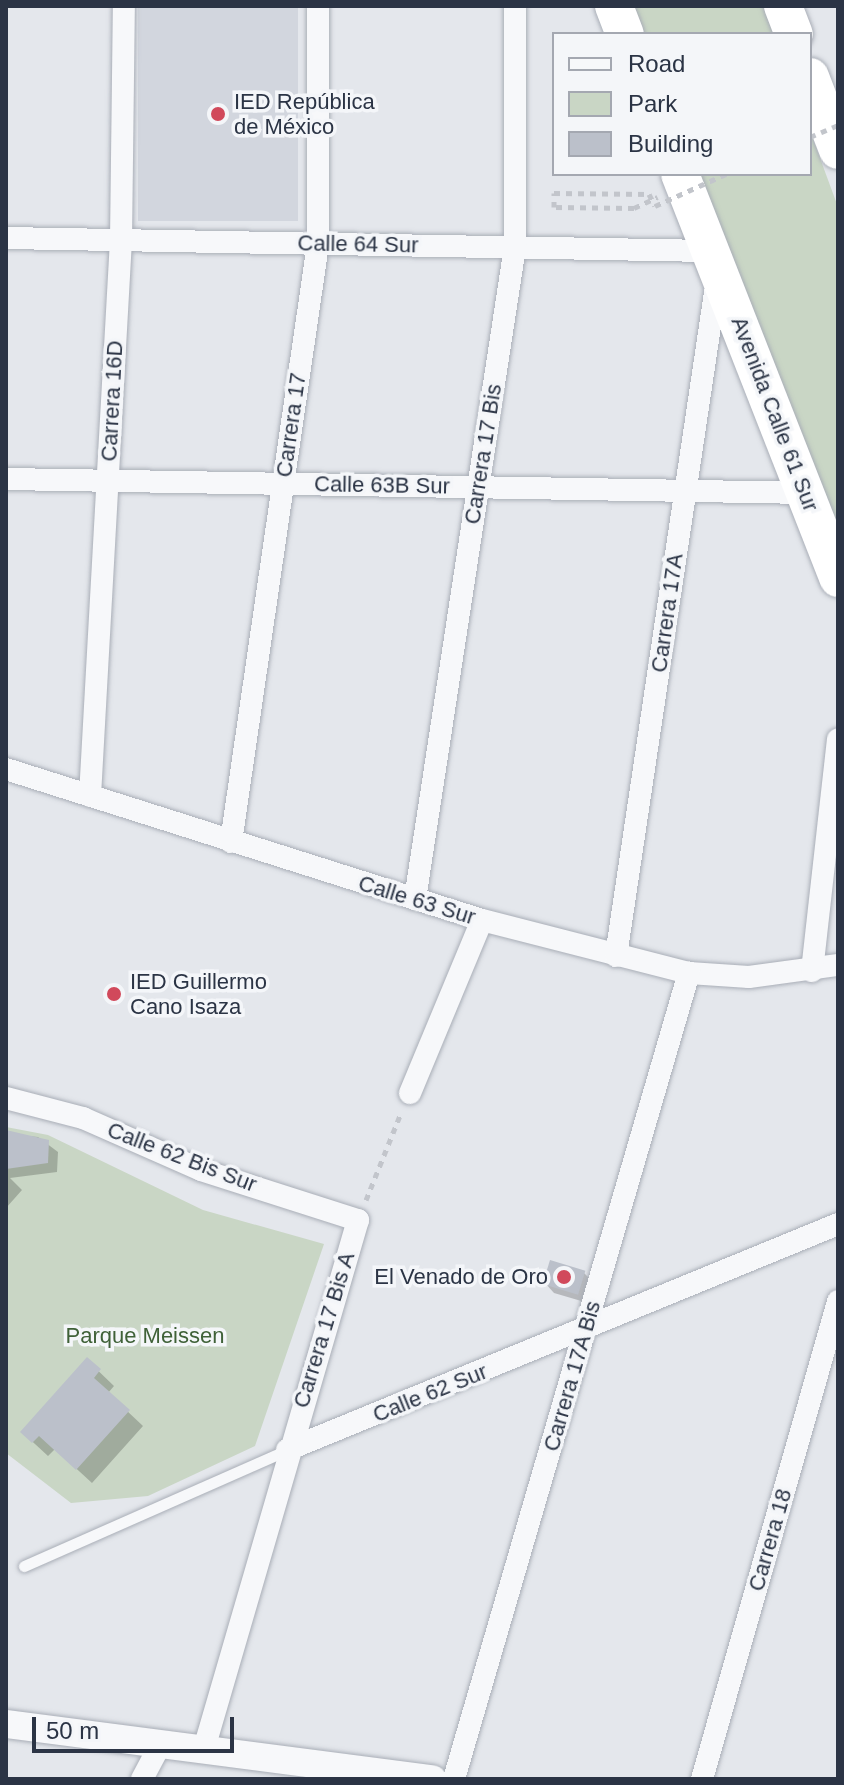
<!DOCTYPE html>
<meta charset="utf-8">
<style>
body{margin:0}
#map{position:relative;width:844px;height:1785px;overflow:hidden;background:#e4e7ec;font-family:Helvetica,sans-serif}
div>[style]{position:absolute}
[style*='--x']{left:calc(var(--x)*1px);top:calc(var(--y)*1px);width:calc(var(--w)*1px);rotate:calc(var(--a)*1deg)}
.built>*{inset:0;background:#d2d6de;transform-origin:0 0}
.green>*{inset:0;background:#c9d6c5}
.shadow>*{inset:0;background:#0003}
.building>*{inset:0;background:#bbc0ca;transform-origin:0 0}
.path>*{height:5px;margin-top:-2.5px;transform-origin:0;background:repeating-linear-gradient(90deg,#c2c5cb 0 6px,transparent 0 12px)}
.roads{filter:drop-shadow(0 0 2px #a9aeb7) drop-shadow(0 0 2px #a9aeb7)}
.service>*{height:11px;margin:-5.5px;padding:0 5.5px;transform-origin:5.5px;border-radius:5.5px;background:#f7f8fa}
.minor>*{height:22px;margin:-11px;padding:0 11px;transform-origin:11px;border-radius:11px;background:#f7f8fa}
.tertiary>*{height:28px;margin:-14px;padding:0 14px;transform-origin:14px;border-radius:14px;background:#f7f8fa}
.trunk>*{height:38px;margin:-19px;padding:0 19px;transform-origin:19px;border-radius:19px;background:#fff}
.path-bridge>*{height:5px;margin-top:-2.5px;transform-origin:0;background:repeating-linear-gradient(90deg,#c2c5cb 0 6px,transparent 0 12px)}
.dots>*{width:22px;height:22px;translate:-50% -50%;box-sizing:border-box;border:4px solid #f4f6f9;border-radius:50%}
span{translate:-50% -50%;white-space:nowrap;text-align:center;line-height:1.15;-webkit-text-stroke:7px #f4f6f9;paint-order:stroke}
.poi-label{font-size:22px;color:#2b3445}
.left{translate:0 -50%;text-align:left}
.right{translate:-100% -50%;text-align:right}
.street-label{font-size:22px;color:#2b3445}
.park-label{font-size:22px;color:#3f6138}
.frame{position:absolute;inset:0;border:8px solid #2b3445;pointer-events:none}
.legend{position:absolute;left:552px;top:32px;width:260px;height:144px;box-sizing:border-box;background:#f4f6f9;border:2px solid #a4a8b1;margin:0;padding:10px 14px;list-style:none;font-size:24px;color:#2b3445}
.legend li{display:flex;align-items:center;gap:16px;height:40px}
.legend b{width:40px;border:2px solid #a4a8b1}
.scale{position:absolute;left:32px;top:1717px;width:202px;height:36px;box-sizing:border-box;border:4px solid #2b3445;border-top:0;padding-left:10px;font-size:24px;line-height:28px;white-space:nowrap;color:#2b3445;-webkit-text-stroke:6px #f4f6f9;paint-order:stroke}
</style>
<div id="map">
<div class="built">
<div style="left:138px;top:6px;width:160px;height:215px"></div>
</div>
<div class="green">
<div style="clip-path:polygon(634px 6px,763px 6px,773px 34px,645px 34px)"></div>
<div style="clip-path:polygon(810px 131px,838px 207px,838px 527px,699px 174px,810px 174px)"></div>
<div style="clip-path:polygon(6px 1127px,48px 1135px,203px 1210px,324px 1244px,255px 1446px,148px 1496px,71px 1503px,6px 1453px)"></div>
</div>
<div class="shadow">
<div style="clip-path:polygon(6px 1134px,38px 1137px,58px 1152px,57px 1172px,10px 1178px,22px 1190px,6px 1208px)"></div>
<div style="clip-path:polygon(584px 1273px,594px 1283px,588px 1303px,554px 1293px,545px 1283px)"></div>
<div style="clip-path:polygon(87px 1360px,114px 1386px,108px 1393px,143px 1426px,92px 1483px,55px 1449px,48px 1456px,22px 1432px)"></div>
</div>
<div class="building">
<div style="clip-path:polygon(6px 1130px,49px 1140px,48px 1163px,6px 1169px)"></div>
<div style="left:550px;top:1260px;width:37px;height:25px;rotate:17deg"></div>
<div style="clip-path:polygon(87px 1357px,101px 1369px,94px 1378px,130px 1410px,76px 1470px,39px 1436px,32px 1443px,20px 1432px)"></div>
</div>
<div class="path">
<div style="--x:634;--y:208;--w:26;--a:-25"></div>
<div style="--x:366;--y:1200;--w:94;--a:-68.1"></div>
</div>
<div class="roads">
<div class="service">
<div style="--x:24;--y:1566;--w:287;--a:-23.8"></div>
</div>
<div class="minor">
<div style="--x:6;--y:238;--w:705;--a:1.06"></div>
<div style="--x:6;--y:479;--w:800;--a:1"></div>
<div style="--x:6;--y:769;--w:499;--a:17.6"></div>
<div style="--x:482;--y:920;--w:214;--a:14.4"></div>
<div style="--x:689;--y:973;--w:60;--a:3.8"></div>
<div style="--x:749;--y:977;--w:90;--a:-7.7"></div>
<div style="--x:90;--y:796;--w:557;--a:-86.81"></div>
<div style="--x:121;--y:240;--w:234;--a:-89.3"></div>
<div style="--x:231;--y:842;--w:604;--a:-81.72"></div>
<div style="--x:318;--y:244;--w:238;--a:-90"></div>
<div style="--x:415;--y:899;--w:660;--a:-81.28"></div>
<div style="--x:515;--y:247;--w:241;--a:-90"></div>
<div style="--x:616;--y:956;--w:684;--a:-81.51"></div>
<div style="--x:812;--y:971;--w:233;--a:-83.6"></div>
<div style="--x:410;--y:1093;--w:187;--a:-67.4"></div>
<div style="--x:6;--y:1098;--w:80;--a:14.6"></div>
<div style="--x:83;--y:1118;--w:129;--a:23.8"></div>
<div style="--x:201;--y:1170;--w:165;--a:17.7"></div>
<div style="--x:358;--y:1220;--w:554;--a:106.24"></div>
<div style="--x:287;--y:1450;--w:596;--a:-22.3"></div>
<div style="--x:142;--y:1779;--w:38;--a:-62"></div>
<div style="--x:454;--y:1779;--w:840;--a:-73.75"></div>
<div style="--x:702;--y:1779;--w:497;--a:-74.1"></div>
</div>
<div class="tertiary">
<div style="--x:6;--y:1724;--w:430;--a:7.4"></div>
</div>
<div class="trunk">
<div style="--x:614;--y:6;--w:30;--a:69"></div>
<div style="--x:783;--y:6;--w:30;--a:69"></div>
<div style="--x:810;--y:77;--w:78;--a:69"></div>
<div style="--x:680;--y:174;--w:434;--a:68.6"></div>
</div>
</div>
<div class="path-bridge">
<div style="--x:810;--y:137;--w:30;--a:-23"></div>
<div style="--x:634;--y:208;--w:80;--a:-179.3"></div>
<div style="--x:554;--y:207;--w:14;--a:-90"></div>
<div style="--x:554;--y:193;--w:95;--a:0.6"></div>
<div style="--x:649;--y:194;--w:13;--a:63"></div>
<div style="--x:655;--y:206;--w:78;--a:-24.3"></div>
</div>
<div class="dots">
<div style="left:218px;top:114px;background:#d1495b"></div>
<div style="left:114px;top:994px;background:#d1495b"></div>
<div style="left:564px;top:1277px;background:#d1495b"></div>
</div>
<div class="poi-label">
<span class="left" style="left:234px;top:114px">IED República<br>de México</span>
<span class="left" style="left:130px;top:994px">IED Guillermo<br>Cano Isaza</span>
<span class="right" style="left:548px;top:1277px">El Venado de Oro</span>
</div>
<div class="street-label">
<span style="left:358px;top:244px;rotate:1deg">Calle 64 Sur</span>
<span style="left:112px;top:401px;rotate:-87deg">Carrera 16D</span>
<span style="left:775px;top:414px;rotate:69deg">Avenida Calle 61 Sur</span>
<span style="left:291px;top:425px;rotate:-82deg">Carrera 17</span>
<span style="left:483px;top:454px;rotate:-81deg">Carrera 17 Bis</span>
<span style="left:382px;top:485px;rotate:1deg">Calle 63B Sur</span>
<span style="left:667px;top:613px;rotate:-82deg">Carrera 17A</span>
<span style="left:417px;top:900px;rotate:17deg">Calle 63 Sur</span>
<span style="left:182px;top:1157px;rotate:21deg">Calle 62 Bis Sur</span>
<span style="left:324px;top:1330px;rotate:-73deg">Carrera 17 Bis A</span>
<span style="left:572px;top:1376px;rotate:-74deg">Carrera 17A Bis</span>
<span style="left:430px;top:1393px;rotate:-22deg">Calle 62 Sur</span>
<span style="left:770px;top:1540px;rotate:-74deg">Carrera 18</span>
</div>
<div class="park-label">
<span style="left:145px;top:1336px">Parque Meissen</span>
</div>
<div class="frame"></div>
<ul class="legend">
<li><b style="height:10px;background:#f7f8fa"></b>Road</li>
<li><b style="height:22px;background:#c9d6c5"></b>Park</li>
<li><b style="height:22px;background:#bbc0ca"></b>Building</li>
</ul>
<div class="scale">50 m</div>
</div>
